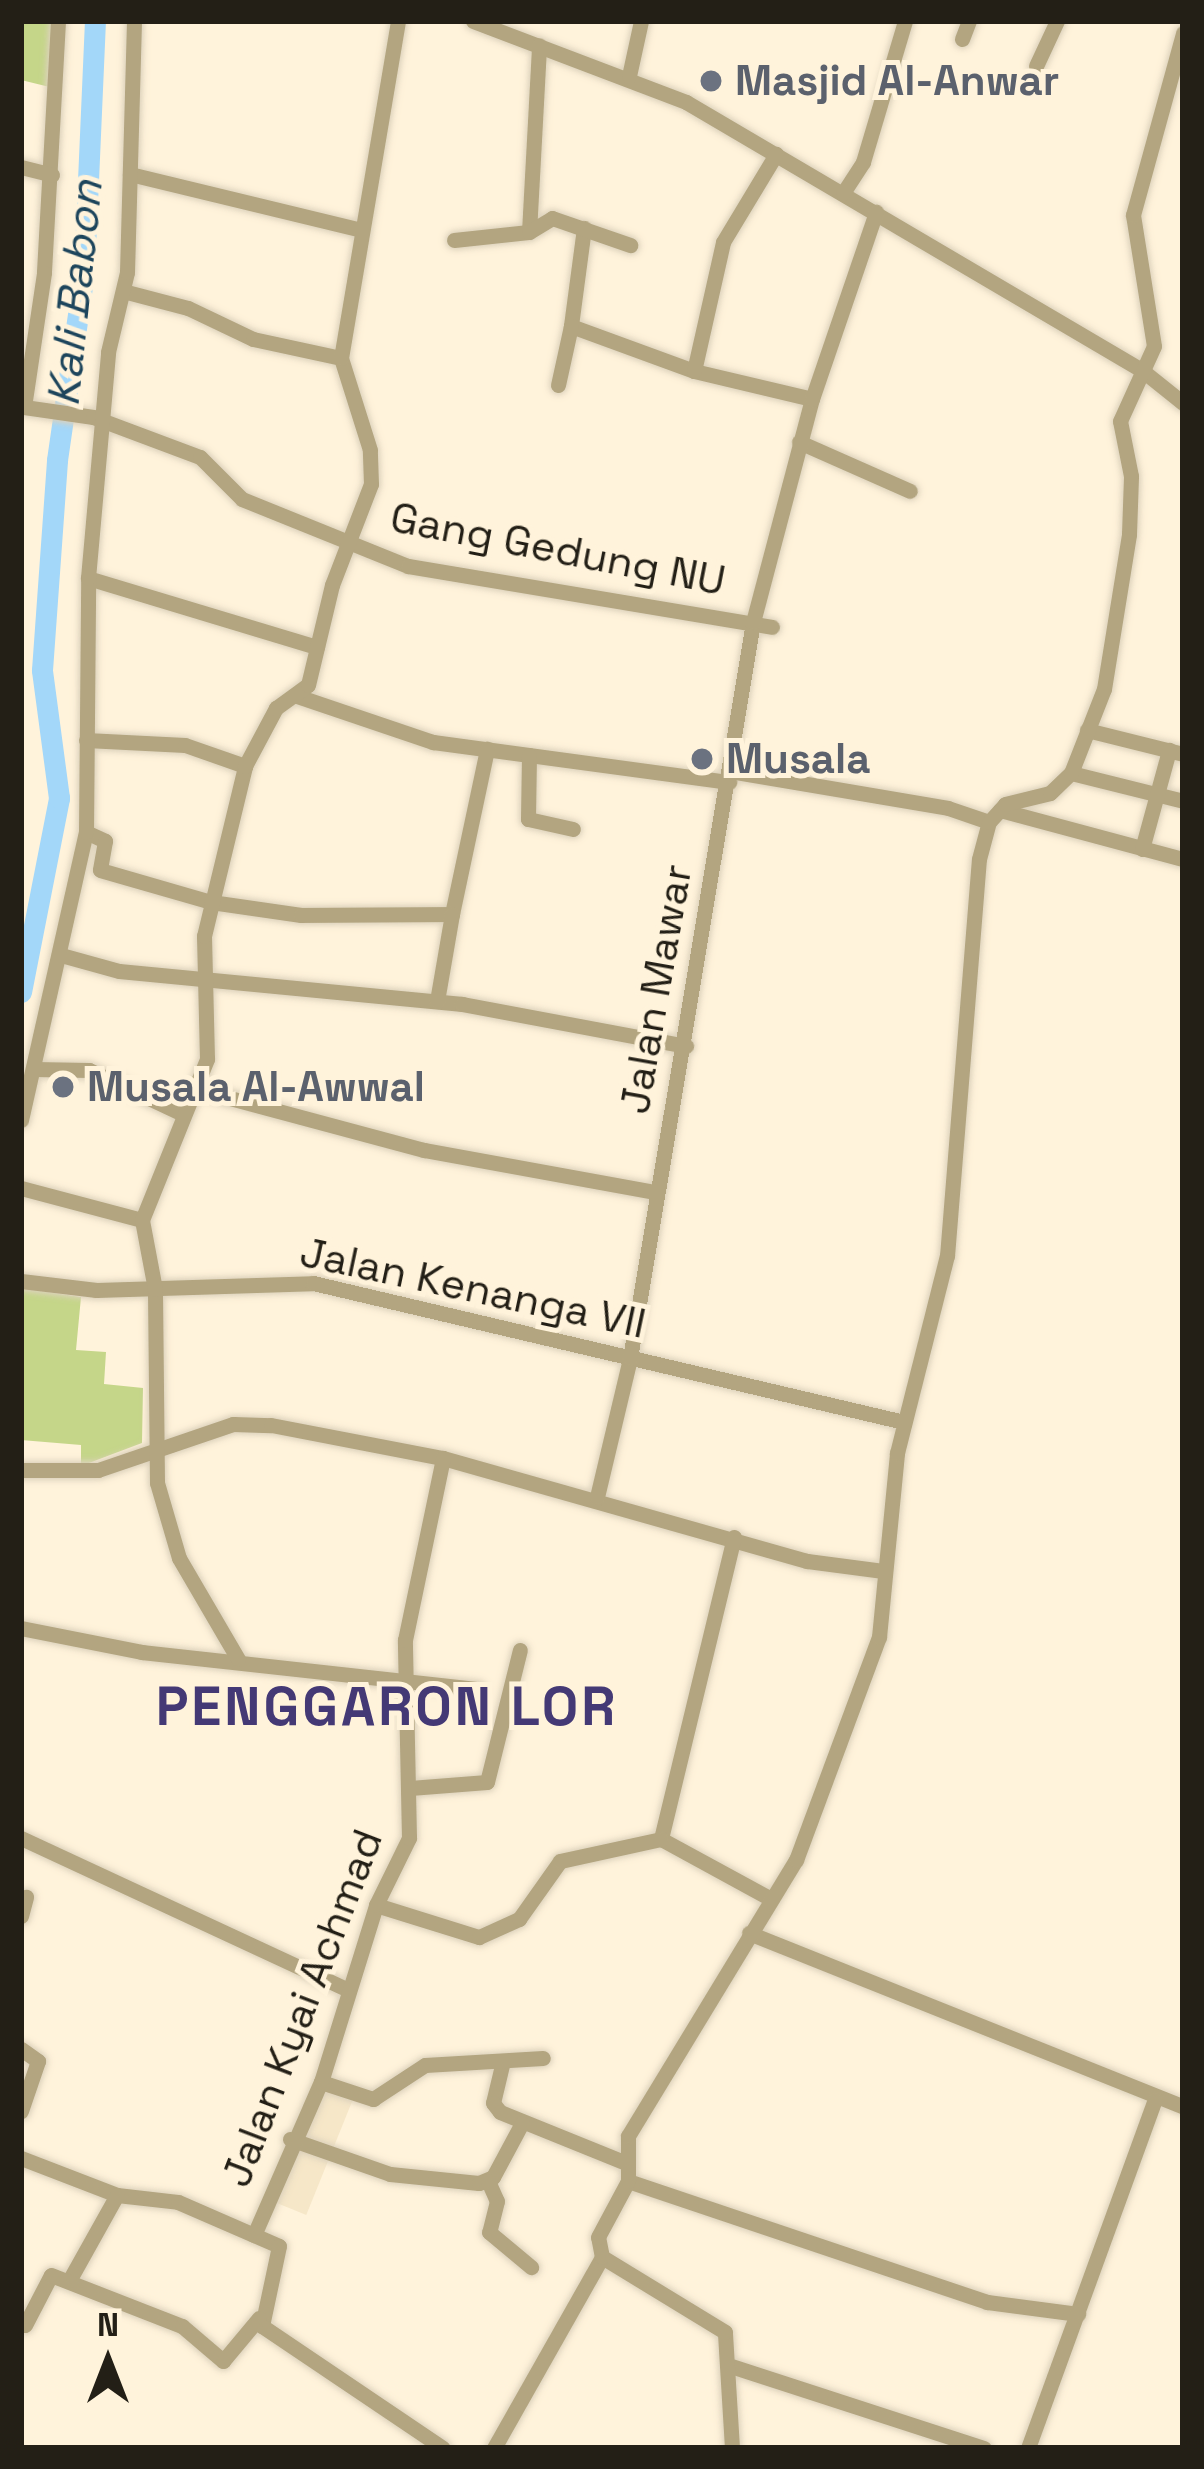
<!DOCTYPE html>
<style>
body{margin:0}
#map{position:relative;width:1204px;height:2469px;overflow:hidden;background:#fff3db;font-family:"Space Grotesk",sans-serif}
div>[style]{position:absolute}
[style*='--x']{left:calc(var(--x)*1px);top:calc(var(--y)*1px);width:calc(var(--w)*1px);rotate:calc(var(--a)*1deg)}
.built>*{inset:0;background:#f6e7c8;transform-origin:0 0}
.green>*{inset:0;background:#c5d689}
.river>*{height:21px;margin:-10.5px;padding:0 10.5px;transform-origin:10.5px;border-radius:10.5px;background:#a3d7f9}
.roads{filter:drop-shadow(0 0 3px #dcd1bb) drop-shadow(0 0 3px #dcd1bb)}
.minor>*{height:15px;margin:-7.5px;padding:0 7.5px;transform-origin:7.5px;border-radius:7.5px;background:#b3a580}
.dots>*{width:33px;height:33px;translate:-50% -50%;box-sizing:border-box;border:6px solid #fff3db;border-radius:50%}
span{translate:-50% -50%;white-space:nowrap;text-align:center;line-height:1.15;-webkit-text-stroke:10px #fff3db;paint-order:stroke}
.worship-label{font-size:42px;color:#5b616d;font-weight:700}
.left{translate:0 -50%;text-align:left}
.street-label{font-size:42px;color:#231f16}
.water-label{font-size:45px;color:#1d455c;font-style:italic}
.district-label{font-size:54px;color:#443975;font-weight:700;letter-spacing:3px}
.frame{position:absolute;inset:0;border:24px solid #231f16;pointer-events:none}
.north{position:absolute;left:48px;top:2301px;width:120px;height:120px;-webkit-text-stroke:9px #fff3db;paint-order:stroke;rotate:0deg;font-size:33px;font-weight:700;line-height:48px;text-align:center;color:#231f16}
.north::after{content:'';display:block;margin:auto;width:42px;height:54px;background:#231f16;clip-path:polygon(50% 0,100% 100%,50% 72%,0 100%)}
</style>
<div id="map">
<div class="built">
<div style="left:321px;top:2085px;width:35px;height:126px;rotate:22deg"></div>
</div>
<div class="green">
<div style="clip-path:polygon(21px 21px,63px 21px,62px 90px,21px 80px)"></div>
<div style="clip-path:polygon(21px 1288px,81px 1297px,76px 1350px,106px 1352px,104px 1384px,143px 1388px,142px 1443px,81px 1466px,81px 1445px,21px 1440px)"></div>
</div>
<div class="river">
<div style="--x:21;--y:992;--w:198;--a:-78.9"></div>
<div style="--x:59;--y:798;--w:129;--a:-97.6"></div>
<div style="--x:42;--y:670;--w:211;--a:-85.9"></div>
<div style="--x:57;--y:460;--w:190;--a:-81.8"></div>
<div style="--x:84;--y:272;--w:251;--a:-87.5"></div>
</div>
<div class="roads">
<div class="minor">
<div style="--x:58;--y:21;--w:252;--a:93.2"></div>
<div style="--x:44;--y:273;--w:135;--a:98.5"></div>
<div style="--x:24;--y:407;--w:70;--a:8.2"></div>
<div style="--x:93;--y:417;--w:114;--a:20.5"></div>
<div style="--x:200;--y:457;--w:59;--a:45"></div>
<div style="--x:242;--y:499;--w:179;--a:22"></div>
<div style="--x:408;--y:566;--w:369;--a:9.5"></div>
<div style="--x:473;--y:21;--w:228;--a:20.8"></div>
<div style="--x:686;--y:102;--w:530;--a:30.48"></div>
<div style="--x:1143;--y:371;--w:51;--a:38.7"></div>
<div style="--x:962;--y:39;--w:19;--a:-69"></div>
<div style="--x:1036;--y:66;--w:50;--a:-65"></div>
<div style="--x:629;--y:76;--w:56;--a:-77.7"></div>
<div style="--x:21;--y:167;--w:32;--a:14"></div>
<div style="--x:130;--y:174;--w:234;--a:13.6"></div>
<div style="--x:843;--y:193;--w:37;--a:-57"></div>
<div style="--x:863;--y:162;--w:147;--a:-73.4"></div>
<div style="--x:584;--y:228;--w:99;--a:97.6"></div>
<div style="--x:571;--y:326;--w:131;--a:20.1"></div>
<div style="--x:694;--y:371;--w:121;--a:13.3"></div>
<div style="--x:529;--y:232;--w:187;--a:-86.9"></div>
<div style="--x:454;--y:240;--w:75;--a:-6.1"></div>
<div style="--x:529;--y:232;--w:27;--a:-31"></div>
<div style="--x:552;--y:218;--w:83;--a:19.1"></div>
<div style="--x:123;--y:291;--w:67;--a:14.7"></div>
<div style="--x:188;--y:308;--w:72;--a:25.5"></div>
<div style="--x:253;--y:339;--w:90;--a:12.2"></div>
<div style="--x:694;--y:371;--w:132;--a:-77.3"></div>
<div style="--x:723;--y:242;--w:103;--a:-58.9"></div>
<div style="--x:558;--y:385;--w:60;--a:-77.6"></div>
<div style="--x:799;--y:442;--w:121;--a:23.8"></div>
<div style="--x:88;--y:578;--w:239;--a:16.8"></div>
<div style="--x:297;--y:696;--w:144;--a:18.7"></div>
<div style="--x:433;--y:742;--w:299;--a:7.7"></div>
<div style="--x:1087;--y:730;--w:99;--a:14"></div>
<div style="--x:86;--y:740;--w:99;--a:2.9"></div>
<div style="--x:185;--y:745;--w:64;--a:19.3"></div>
<div style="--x:529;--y:755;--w:64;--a:90.9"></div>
<div style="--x:528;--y:819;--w:46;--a:12.5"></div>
<div style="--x:730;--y:771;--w:221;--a:9.6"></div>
<div style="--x:948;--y:808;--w:43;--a:18.9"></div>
<div style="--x:1071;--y:773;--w:115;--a:14"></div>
<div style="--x:1000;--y:810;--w:189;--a:15"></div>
<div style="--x:86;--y:832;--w:21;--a:25"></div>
<div style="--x:105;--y:841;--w:29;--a:100"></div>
<div style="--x:100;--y:870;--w:116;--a:16.1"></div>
<div style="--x:211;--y:902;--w:91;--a:8.2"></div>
<div style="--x:301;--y:915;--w:151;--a:-0.4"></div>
<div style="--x:452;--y:914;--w:169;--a:-78"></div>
<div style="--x:1142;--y:849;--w:103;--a:-74.7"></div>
<div style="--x:61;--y:955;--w:60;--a:15.4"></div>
<div style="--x:119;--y:971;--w:345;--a:5.5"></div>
<div style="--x:462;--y:1004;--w:228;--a:10.6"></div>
<div style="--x:437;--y:1001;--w:88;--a:-80.2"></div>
<div style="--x:34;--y:1069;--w:55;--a:1"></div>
<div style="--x:89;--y:1070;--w:104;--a:25.1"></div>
<div style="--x:196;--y:1089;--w:236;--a:15"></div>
<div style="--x:424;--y:1150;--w:236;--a:10.3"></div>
<div style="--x:21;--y:1120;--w:295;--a:-77.3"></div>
<div style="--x:86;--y:832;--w:254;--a:-89.5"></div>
<div style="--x:88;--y:578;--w:227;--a:-84.9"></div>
<div style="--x:108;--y:352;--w:82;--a:-76.6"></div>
<div style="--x:127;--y:272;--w:251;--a:-88.4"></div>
<div style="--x:21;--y:1188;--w:125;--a:14.8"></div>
<div style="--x:21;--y:1281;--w:76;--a:6.8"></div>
<div style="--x:96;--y:1290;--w:217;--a:-1.8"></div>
<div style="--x:313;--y:1283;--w:607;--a:13.24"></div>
<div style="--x:21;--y:1470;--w:77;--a:0"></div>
<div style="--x:98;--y:1470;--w:143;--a:-18.8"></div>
<div style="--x:233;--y:1424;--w:38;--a:2"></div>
<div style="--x:271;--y:1425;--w:175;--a:10.9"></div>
<div style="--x:443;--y:1458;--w:378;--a:15.8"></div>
<div style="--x:807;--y:1561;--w:77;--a:7.5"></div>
<div style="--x:597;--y:1497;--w:143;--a:-76.6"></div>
<div style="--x:630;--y:1358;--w:746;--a:-80.51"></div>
<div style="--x:753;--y:622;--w:231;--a:-75.2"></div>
<div style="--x:812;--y:399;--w:198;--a:-71.1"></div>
<div style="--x:734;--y:1537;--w:311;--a:103.6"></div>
<div style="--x:661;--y:1839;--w:123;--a:28.6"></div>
<div style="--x:21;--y:1628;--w:123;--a:11.2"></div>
<div style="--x:142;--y:1652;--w:338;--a:6.3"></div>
<div style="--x:238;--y:1659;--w:117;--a:-120.3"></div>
<div style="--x:179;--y:1558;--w:78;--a:-106.3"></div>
<div style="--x:157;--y:1483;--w:194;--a:-90.6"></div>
<div style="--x:155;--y:1289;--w:70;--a:-100.7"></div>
<div style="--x:142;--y:1220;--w:174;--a:-68"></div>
<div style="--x:207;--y:1059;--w:123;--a:-91.4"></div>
<div style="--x:204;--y:936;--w:175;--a:-76.4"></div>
<div style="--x:245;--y:766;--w:66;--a:-61.9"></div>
<div style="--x:276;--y:708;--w:39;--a:-36"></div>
<div style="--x:308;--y:685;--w:103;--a:-76.5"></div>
<div style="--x:332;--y:585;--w:108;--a:-68.9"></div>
<div style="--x:371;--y:484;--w:34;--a:-92"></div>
<div style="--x:370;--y:450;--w:96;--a:-107.5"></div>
<div style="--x:341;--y:358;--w:342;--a:-80.4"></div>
<div style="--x:410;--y:1788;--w:77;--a:-4.5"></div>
<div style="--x:487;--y:1782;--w:136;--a:-76"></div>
<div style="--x:21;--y:1838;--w:361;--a:24.9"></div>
<div style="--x:376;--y:1905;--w:108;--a:17.3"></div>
<div style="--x:479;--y:1937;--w:44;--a:-24.2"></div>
<div style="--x:519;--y:1919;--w:71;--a:-54.7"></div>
<div style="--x:560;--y:1861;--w:103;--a:-12.3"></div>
<div style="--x:21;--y:1916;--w:20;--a:-75"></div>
<div style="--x:749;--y:1933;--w:468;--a:21.8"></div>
<div style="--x:21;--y:2049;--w:21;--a:35"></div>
<div style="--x:38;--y:2061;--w:53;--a:108.8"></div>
<div style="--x:503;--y:2061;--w:43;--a:103.4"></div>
<div style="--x:493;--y:2103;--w:11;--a:52"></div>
<div style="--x:500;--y:2112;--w:134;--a:22"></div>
<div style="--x:321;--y:2082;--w:55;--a:18.1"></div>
<div style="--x:373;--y:2099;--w:62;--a:-33.2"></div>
<div style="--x:425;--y:2065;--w:118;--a:-3.4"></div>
<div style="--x:290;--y:2139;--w:106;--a:19.3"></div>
<div style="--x:390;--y:2174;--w:89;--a:5.8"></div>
<div style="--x:479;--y:2183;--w:15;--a:-23"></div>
<div style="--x:493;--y:2177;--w:61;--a:-61.8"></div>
<div style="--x:21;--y:2158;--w:103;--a:21.1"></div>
<div style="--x:117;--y:2195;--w:61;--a:6.5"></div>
<div style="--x:178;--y:2202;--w:110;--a:23.5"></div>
<div style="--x:279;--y:2246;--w:82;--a:102"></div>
<div style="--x:262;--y:2326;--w:218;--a:34"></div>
<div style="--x:488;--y:2181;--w:22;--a:66"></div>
<div style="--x:497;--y:2201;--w:32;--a:104"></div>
<div style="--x:489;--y:2232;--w:55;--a:39.8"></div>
<div style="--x:628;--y:2181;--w:379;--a:18.6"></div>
<div style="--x:987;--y:2302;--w:92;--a:7.5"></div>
<div style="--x:254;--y:2235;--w:167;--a:-66.4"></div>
<div style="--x:321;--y:2082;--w:185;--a:-72.7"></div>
<div style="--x:376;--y:1905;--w:75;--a:-63.8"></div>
<div style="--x:409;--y:1838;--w:198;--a:-91.2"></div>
<div style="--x:405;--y:1640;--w:186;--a:-78.2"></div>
<div style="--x:70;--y:2279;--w:96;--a:-60.8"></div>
<div style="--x:25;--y:2325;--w:56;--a:-62.5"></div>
<div style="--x:51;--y:2275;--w:141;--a:21.3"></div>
<div style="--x:182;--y:2326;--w:54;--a:40.5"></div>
<div style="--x:223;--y:2361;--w:56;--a:-50.1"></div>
<div style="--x:731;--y:2366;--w:266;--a:18"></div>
<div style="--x:494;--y:2448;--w:219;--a:-60.5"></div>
<div style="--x:732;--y:2448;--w:116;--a:-93.5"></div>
<div style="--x:725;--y:2332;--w:144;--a:-148.6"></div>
<div style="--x:602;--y:2257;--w:20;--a:-101"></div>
<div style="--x:598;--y:2237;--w:64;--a:-61.8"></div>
<div style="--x:628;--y:2181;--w:45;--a:-90"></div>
<div style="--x:628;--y:2136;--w:323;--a:-58.7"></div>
<div style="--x:796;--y:1860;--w:238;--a:-69.6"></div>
<div style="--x:879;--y:1637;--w:185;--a:-84.4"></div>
<div style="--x:897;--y:1453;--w:203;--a:-75.8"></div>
<div style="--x:947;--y:1256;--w:398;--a:-85.4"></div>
<div style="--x:979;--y:859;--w:38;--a:-75"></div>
<div style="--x:989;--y:822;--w:24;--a:-48"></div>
<div style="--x:1005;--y:804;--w:46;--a:-13.7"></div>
<div style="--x:1050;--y:793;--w:29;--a:-44"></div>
<div style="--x:1071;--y:773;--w:90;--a:-68.6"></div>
<div style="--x:1104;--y:689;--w:157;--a:-80.8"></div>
<div style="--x:1129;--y:534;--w:58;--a:-88"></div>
<div style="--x:1131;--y:476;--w:56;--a:-101.3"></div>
<div style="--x:1120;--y:421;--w:82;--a:-65.6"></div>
<div style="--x:1154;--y:346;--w:133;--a:-99.1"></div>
<div style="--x:1133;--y:215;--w:189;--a:-74.6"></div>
<div style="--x:1028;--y:2448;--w:371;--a:-70"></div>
</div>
</div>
<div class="dots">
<div style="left:711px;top:81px;background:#6b7280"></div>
<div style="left:702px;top:759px;background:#6b7280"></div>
<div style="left:63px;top:1087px;background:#6b7280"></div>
</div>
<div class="worship-label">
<span class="left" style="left:735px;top:81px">Masjid Al-Anwar</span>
<span class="left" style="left:726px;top:759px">Musala</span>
<span class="left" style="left:87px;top:1087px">Musala Al-Awwal</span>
</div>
<div class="street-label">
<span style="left:558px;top:549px;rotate:11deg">Gang Gedung NU</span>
<span style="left:656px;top:989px;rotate:-80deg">Jalan Mawar</span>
<span style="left:473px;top:1288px;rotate:12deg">Jalan Kenanga VII</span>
<span style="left:302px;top:2008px;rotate:-69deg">Jalan Kyai Achmad</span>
</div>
<div class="water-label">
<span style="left:75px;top:293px;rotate:-84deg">Kali Babon</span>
</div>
<div class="district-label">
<span style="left:387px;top:1707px">PENGGARON LOR</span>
</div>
<div class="frame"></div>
<div class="north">N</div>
</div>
